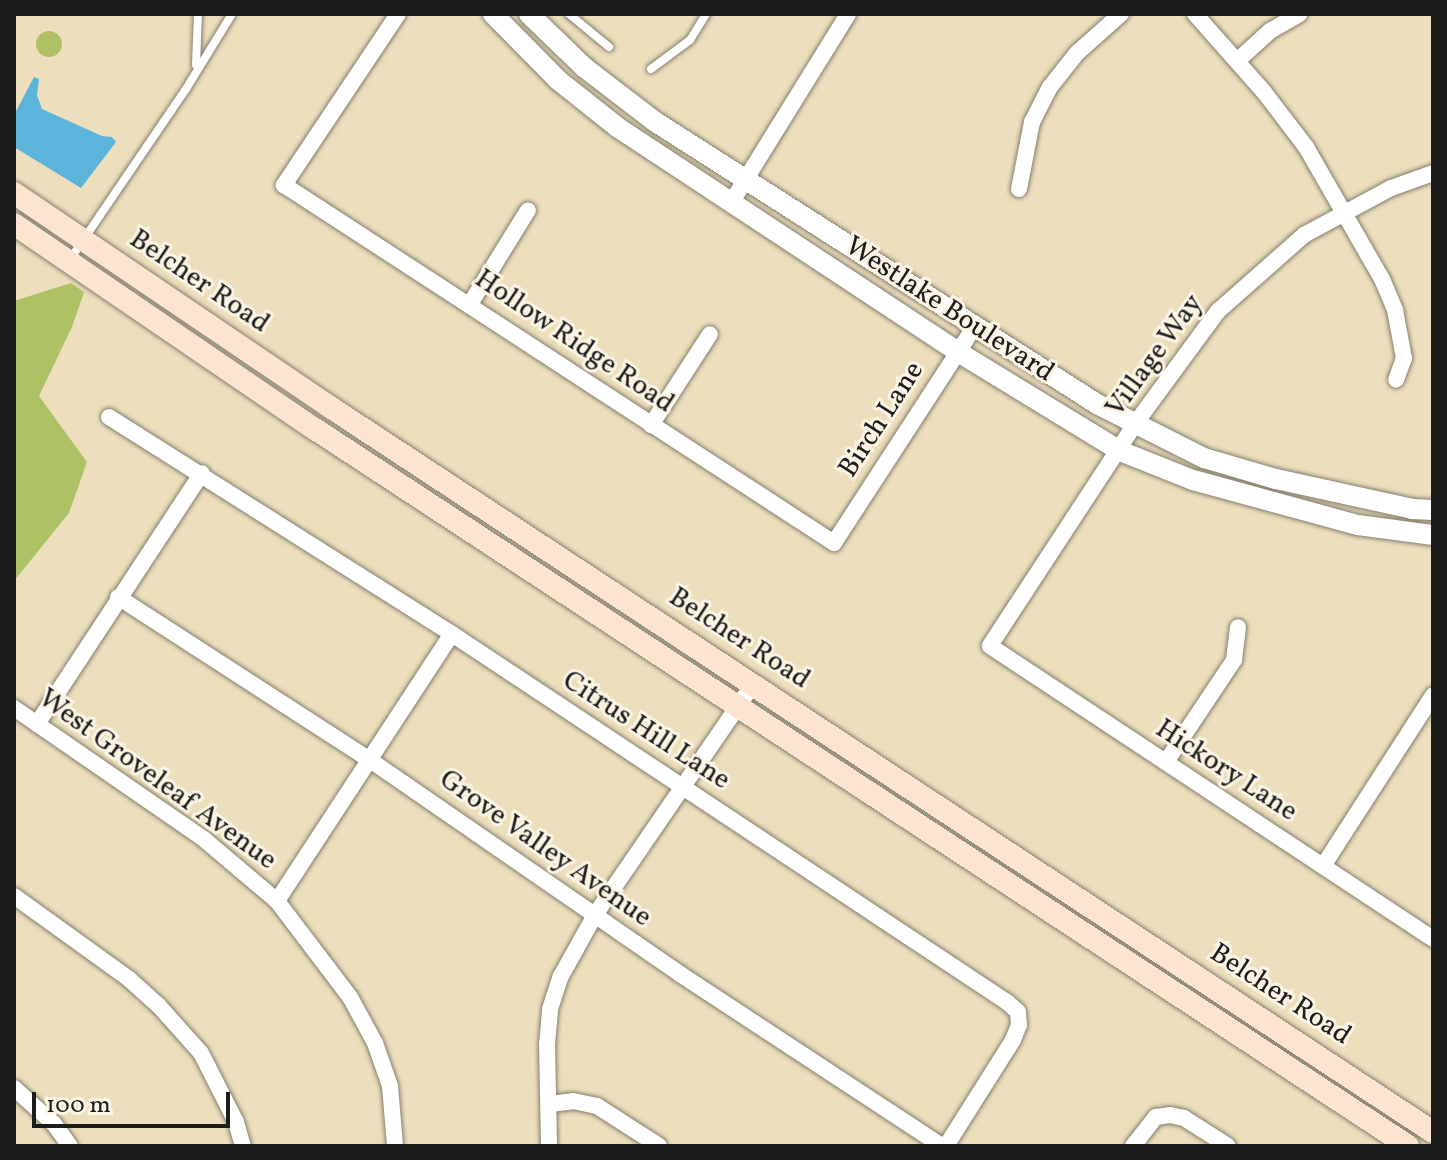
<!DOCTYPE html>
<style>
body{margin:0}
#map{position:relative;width:1447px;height:1160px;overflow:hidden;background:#eddfbd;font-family:Vollkorn,serif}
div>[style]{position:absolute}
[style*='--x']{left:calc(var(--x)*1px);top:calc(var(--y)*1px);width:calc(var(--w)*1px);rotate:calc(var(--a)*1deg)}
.green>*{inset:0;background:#aec265}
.round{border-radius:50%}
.water>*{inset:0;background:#5db4da}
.roads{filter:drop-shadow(0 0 2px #847e6c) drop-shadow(0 0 2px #847e6c)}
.service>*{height:8px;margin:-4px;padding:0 4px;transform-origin:4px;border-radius:4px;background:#fff}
.minor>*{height:16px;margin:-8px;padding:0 8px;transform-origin:8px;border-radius:8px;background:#fff}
.tertiary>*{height:20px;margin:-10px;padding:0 10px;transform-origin:10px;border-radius:10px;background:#fff}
.secondary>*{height:22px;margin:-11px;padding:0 11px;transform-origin:11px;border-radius:11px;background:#fde4d1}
span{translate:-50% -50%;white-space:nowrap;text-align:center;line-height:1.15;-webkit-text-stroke:6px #fcf5e5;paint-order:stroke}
.street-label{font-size:28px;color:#1c1c1c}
.frame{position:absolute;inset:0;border:16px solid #1c1c1c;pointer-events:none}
.scale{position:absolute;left:32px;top:1092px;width:198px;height:36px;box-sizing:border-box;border:4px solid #1c1c1c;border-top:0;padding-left:10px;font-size:24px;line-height:28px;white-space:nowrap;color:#1c1c1c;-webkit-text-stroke:6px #fcf5e5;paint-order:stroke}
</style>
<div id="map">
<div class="green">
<div class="round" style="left:36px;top:31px;width:26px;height:26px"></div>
<div style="clip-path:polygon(71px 283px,84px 292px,72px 327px,39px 396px,87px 462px,69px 513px,14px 581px,14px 301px)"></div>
</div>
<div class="water">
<div style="clip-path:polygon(34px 77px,39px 79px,37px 95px,42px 109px,102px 136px,112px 137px,116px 142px,81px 188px,14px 147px,14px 115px)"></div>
</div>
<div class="roads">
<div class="service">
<div style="--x:569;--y:14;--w:52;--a:39.5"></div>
<div style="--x:196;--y:65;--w:51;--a:-87.8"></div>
<div style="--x:651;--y:69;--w:49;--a:-36.6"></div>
<div style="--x:690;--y:40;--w:31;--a:-58"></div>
<div style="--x:69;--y:261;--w:208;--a:-55.8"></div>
<div style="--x:186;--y:89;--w:88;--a:-58.5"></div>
</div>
<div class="minor">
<div style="--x:398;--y:14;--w:206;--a:123.7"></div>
<div style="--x:284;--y:185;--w:656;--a:33.06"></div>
<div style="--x:834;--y:543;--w:259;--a:-57"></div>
<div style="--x:1195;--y:14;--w:104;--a:48.5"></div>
<div style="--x:1264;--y:92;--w:69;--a:52.6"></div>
<div style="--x:1306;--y:147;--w:152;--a:60.1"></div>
<div style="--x:1382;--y:279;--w:34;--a:67"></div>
<div style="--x:1395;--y:310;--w:49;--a:79.4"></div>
<div style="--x:1404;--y:358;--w:23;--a:110"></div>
<div style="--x:1237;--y:61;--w:45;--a:-42.3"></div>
<div style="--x:1270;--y:31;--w:34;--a:-30"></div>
<div style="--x:1433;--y:173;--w:45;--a:160.3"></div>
<div style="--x:1391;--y:188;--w:99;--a:151.6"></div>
<div style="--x:1304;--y:235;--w:115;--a:138.5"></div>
<div style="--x:1218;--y:311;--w:140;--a:126.3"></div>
<div style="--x:1135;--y:424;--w:265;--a:123.2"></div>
<div style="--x:990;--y:646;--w:531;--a:33.48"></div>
<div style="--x:1019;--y:189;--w:68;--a:-79"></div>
<div style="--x:1032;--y:122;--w:39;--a:-63"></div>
<div style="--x:1050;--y:87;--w:43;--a:-51.5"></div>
<div style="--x:1077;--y:53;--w:59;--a:-41.6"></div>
<div style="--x:731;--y:203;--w:222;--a:-58.2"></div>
<div style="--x:470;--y:304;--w:110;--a:-58.3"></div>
<div style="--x:109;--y:417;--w:406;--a:32.3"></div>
<div style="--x:452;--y:634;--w:666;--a:33.55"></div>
<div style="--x:1007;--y:1002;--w:15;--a:42"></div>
<div style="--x:1018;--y:1012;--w:13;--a:86"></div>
<div style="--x:1019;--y:1025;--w:16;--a:112"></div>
<div style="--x:1013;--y:1040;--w:125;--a:122.3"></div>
<div style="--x:651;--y:425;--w:108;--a:-57"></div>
<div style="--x:118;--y:597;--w:300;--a:32.9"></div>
<div style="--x:370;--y:760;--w:377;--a:34.6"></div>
<div style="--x:680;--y:974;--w:313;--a:33.3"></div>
<div style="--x:14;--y:708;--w:232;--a:34.6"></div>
<div style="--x:205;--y:840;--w:94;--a:40.3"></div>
<div style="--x:277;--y:901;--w:121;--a:52.8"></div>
<div style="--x:350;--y:997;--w:52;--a:61.5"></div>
<div style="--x:375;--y:1043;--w:46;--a:70.8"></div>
<div style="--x:390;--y:1086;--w:60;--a:85.2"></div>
<div style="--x:37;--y:724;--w:300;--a:-56.7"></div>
<div style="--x:1166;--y:762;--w:123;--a:-56.3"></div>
<div style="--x:1234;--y:660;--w:33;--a:-83"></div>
<div style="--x:1323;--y:866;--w:203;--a:-57.2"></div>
<div style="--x:14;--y:896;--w:142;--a:35.8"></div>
<div style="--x:129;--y:979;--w:40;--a:42"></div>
<div style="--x:159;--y:1006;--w:63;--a:48.2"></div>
<div style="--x:201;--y:1053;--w:77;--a:63.1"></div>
<div style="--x:236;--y:1122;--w:25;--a:74"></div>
<div style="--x:277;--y:901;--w:319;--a:-56.8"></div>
<div style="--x:14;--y:1088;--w:54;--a:42"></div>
<div style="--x:54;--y:1124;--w:27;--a:54"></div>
<div style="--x:550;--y:1104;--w:23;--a:-7"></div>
<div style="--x:573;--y:1101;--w:25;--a:12"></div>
<div style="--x:597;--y:1106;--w:74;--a:32.8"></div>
<div style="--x:549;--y:1146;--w:101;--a:-91.1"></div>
<div style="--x:547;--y:1045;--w:36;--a:-85"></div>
<div style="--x:550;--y:1009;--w:35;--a:-72"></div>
<div style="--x:561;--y:976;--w:70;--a:-60.9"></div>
<div style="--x:595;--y:915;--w:280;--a:-55.6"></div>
<div style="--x:1133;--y:1146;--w:37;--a:-52"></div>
<div style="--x:1156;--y:1117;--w:14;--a:-8"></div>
<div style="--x:1170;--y:1115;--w:14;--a:12"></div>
<div style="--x:1184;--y:1118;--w:52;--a:32.5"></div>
</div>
<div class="tertiary">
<div style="--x:493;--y:14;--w:93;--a:45.4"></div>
<div style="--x:558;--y:80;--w:75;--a:38.5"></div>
<div style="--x:617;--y:127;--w:409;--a:33.4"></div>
<div style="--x:958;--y:352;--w:190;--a:31.4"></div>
<div style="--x:1120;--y:451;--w:79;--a:21.7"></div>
<div style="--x:1193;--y:480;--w:171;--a:15.3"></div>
<div style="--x:1358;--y:525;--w:76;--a:7.6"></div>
<div style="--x:529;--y:14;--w:78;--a:44"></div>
<div style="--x:585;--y:68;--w:87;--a:37.5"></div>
<div style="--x:654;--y:121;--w:526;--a:32.57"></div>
<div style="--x:1097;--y:404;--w:120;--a:26.8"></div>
<div style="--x:1204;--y:458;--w:75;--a:16.3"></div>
<div style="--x:1276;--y:479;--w:139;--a:12.4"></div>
<div style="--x:1412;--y:509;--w:21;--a:3"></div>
</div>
<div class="secondary">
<div style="--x:14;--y:193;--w:382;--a:34.1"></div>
<div style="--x:330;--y:407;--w:1320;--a:33.32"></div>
<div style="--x:14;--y:224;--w:364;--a:34.3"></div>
<div style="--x:315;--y:429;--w:1307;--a:33.26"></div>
</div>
</div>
<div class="street-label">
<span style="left:199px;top:282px;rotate:34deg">Belcher Road</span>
<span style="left:949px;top:310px;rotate:33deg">Westlake Boulevard</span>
<span style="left:574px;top:342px;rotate:34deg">Hollow Ridge Road</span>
<span style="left:1155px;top:356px;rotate:-54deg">Village Way</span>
<span style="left:882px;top:420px;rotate:-57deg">Birch Lane</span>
<span style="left:739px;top:639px;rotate:33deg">Belcher Road</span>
<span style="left:646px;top:731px;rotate:33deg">Citrus Hill Lane</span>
<span style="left:1226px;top:771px;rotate:33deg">Hickory Lane</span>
<span style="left:157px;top:780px;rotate:36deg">West Groveleaf Avenue</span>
<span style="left:545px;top:849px;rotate:35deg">Grove Valley Avenue</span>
<span style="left:1280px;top:995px;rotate:33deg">Belcher Road</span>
</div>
<div class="frame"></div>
<div class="scale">100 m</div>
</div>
